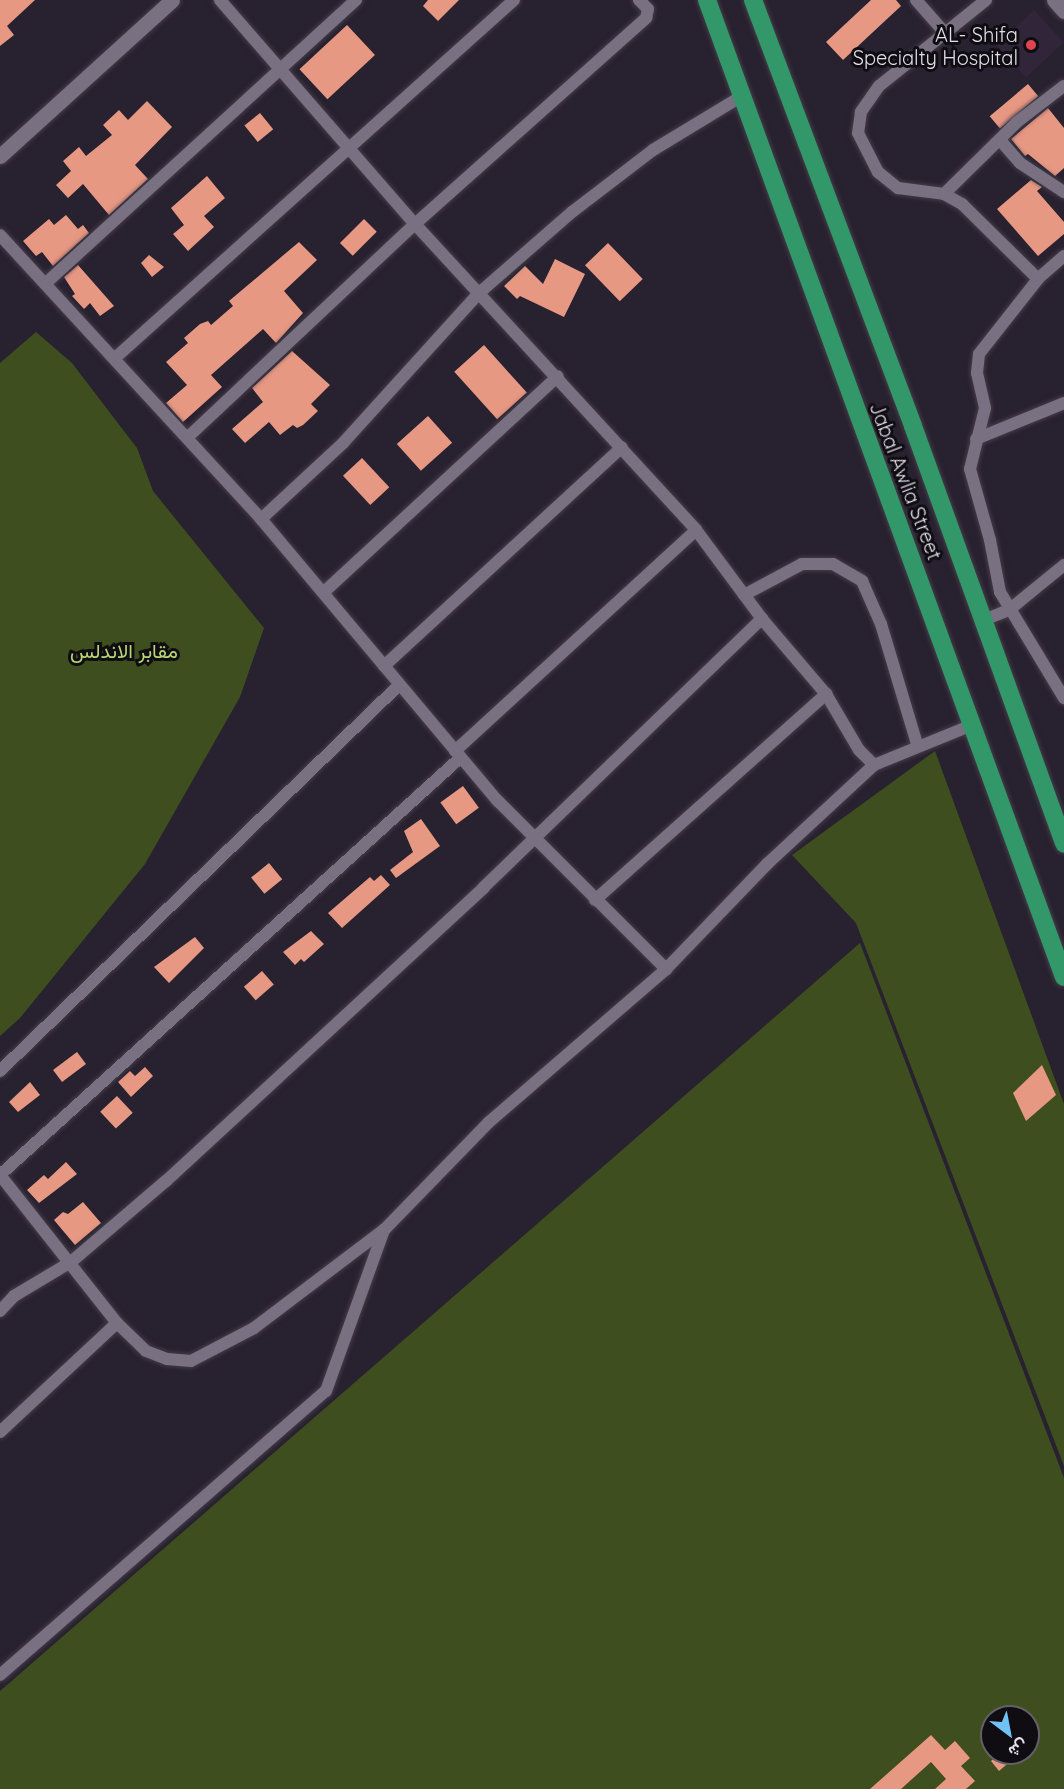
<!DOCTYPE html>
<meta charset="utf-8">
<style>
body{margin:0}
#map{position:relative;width:1064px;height:1789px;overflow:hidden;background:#28212f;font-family:Quicksand,Vazirmatn,sans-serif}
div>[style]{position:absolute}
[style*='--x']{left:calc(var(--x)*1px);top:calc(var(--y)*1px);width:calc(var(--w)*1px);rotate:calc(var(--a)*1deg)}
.built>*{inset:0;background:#302539;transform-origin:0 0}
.green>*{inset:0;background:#3f4e1f}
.building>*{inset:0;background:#e79883;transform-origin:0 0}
.roads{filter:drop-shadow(0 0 2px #433d49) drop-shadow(0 0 2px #433d49)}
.minor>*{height:12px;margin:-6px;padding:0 6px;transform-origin:6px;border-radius:6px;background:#797081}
.tertiary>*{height:15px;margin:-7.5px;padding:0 7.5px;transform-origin:7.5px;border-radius:7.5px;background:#797081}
.trunk>*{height:18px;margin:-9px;padding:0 9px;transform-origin:9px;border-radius:9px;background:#32986a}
.dots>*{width:16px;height:16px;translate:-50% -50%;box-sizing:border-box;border:3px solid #0f0c12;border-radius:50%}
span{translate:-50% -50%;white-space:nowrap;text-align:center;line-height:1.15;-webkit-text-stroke:6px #0f0c12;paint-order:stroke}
.poi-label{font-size:20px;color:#e3dee8}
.right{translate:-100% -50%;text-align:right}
.street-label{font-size:20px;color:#e3dee8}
.park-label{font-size:20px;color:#b7d774}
.north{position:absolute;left:980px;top:1705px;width:60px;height:60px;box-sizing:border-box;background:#0f0c12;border:2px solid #646068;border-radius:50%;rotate:148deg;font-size:16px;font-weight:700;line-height:24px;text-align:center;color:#e3dee8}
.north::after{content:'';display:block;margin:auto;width:21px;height:27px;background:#70c1f4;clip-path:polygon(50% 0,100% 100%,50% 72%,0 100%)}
</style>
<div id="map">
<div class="built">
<div style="left:1034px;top:10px;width:44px;height:52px;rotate:47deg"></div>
</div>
<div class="green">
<div style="clip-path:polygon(36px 332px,72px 363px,117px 422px,137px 448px,153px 491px,264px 628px,240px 697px,145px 864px,20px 1018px,0 1036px,0 363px)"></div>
<div style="clip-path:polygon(935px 751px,1064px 1104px,1064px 1466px,856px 923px,792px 855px)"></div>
<div style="clip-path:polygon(evenodd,860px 943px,1064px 1478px,1064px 1789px,0 1789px,0 1691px,860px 943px,992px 1717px,1028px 1717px,1028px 1753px,992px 1753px,992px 1717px)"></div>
</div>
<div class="building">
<div style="clip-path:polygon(0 0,35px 0,7px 26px,14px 35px,0 46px)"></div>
<div style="clip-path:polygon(428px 0,459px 0,438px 21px,423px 6px)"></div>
<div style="clip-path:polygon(871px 0,896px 0,901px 6px,843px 60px,826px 42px)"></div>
<div style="left:347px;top:25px;width:41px;height:65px;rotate:47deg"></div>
<div style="left:1028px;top:84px;width:16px;height:50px;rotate:50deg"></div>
<div style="clip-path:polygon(147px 101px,172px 127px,135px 165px,148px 179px,109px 215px,83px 184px,68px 198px,56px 185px,71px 171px,63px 161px,79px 147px,86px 156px,112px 135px,103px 125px,119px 110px,128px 120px)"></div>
<div style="clip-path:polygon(1048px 108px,1064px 128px,1064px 168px,1055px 176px,1028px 154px,1025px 156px,1011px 139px)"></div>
<div style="left:260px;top:113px;width:21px;height:20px;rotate:51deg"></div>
<div style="clip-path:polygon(207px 176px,225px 198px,204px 216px,214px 227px,188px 251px,173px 234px,184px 225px,171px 208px)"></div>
<div style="clip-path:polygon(1031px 180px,1042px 187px,1037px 191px,1064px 222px,1064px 234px,1038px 256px,997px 209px)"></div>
<div style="clip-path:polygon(66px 215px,78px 229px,83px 225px,89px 233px,53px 266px,42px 252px,36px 256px,23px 241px,49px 219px,54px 225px)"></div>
<div style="left:364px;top:219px;width:18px;height:34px;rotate:45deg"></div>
<div style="clip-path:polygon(299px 242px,317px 260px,284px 291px,303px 313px,276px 343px,263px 329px,211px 375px,222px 387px,183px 422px,166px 403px,187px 385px,166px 362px,188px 343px,184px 338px,200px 324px,208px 321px,211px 325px,233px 306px,229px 301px)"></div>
<div style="left:608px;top:243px;width:50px;height:32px;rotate:46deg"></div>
<div style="clip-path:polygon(149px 255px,164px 267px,152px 277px,141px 263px)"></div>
<div style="clip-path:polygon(555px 259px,585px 274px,564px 317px,520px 296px,517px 299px,504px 286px,525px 266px,543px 284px)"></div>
<div style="clip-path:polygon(78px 265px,114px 306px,100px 316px,90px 303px,84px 309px,72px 296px,75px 294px,64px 277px)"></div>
<div style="left:484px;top:345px;width:64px;height:40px;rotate:48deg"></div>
<div style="clip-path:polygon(292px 351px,330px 385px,311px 404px,318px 411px,303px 425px,297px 428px,293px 425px,280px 435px,269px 422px,245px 443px,232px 429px,263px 402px,252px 388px)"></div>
<div style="left:428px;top:416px;width:36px;height:42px;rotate:48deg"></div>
<div style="left:362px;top:458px;width:40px;height:26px;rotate:47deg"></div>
<div style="left:463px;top:786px;width:27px;height:28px;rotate:54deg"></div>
<div style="clip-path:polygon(421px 819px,440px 846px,396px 878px,390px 870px,413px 852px,404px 831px)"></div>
<div style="left:269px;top:863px;width:21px;height:23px;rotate:51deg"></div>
<div style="clip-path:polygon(381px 875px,390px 885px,342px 928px,328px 913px,370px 877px,374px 881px)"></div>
<div style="clip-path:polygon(311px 931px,324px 944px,304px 962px,301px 959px,295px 965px,283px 952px)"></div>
<div style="clip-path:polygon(195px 937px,204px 948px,169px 983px,154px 967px)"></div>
<div style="left:262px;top:971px;width:18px;height:24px;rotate:49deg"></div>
<div style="left:77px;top:1052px;width:15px;height:30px;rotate:53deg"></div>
<div style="clip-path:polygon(1042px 1065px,1056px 1095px,1026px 1121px,1013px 1093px)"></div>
<div style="clip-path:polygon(145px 1067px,153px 1076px,131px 1097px,118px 1082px,130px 1071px,135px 1076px)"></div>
<div style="clip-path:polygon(30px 1082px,40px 1095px,18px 1112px,9px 1102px)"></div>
<div style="left:117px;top:1096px;width:23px;height:23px;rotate:47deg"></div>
<div style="clip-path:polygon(66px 1162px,77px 1174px,39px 1203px,27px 1190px,44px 1175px,48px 1179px)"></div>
<div style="clip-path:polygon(83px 1202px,101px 1223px,75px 1245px,54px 1220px,63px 1212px,68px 1214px)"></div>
<div style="clip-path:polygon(931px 1735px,945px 1750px,955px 1741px,970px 1758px,961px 1766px,975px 1781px,966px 1789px,935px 1789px,946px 1779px,931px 1762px,901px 1789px,870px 1789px)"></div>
<div style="clip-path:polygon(1001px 1753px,1020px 1753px,999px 1771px,991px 1761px)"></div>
</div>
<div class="roads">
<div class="minor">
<div style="--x:220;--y:0;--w:297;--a:49"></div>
<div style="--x:415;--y:224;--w:415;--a:47.4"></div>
<div style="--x:696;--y:530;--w:111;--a:53.4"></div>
<div style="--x:762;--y:619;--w:99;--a:49.5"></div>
<div style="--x:826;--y:694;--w:65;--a:59.5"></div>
<div style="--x:859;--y:750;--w:21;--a:45"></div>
<div style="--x:916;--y:0;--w:44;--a:48.7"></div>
<div style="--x:986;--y:0;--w:137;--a:141.2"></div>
<div style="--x:879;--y:86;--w:32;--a:125"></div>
<div style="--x:861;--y:112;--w:21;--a:98"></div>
<div style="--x:858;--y:133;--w:44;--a:62.9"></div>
<div style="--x:878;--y:172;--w:26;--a:39"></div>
<div style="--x:898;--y:188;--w:46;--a:7.4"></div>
<div style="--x:944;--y:194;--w:21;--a:29"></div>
<div style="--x:962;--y:204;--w:107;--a:44.6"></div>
<div style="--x:1000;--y:140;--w:30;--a:49"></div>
<div style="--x:1020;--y:163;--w:53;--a:33.4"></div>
<div style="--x:944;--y:194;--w:103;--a:-44.6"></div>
<div style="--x:1017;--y:122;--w:59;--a:-37.5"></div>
<div style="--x:0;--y:235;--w:386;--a:47.4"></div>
<div style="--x:261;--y:519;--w:368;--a:50"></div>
<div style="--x:498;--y:801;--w:238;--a:45"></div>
<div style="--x:1064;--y:256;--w:35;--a:139"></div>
<div style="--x:1038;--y:279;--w:95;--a:128.2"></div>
<div style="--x:979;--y:354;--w:19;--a:96"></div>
<div style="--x:977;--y:373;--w:36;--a:77"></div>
<div style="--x:985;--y:408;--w:63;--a:103.8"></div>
<div style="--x:970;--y:469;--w:74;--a:74.3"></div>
<div style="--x:990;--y:540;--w:53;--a:79.1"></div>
<div style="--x:1000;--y:592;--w:124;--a:58.9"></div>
<div style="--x:46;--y:283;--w:420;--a:-42.4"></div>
<div style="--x:115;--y:358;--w:536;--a:-41.9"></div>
<div style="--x:188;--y:437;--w:311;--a:-43.2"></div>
<div style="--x:415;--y:224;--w:310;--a:-41.7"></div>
<div style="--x:646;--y:18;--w:9;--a:-77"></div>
<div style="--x:648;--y:9;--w:13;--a:-135"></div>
<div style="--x:976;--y:439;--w:95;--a:-22.2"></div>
<div style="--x:261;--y:519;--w:112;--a:-42.8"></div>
<div style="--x:343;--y:443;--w:202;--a:-47.8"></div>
<div style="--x:479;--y:293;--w:123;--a:-41.1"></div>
<div style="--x:572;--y:212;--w:102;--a:-37.4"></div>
<div style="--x:653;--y:150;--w:102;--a:-31.3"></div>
<div style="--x:324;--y:592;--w:318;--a:-42.7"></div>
<div style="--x:744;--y:595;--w:66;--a:-28.1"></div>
<div style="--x:802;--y:564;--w:31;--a:0"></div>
<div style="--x:833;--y:564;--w:34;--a:30"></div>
<div style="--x:862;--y:581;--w:47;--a:66.2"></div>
<div style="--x:881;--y:624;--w:128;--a:73.3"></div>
<div style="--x:984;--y:620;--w:27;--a:-22"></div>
<div style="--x:1009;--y:610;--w:71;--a:-39.3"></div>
<div style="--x:384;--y:666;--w:323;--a:-42.6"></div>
<div style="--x:455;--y:751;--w:327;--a:-42.5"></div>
<div style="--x:595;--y:900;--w:310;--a:-41.7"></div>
<div style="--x:0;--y:1071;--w:555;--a:-44.05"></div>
<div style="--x:0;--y:1175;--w:189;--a:51.7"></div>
<div style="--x:117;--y:1323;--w:40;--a:44"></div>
<div style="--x:146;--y:1351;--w:22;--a:21"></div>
<div style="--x:167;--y:1359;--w:24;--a:5"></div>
<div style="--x:191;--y:1361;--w:71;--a:-27.6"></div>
<div style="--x:254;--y:1328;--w:164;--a:-37.1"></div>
<div style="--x:385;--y:1229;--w:149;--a:-45.8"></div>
<div style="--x:489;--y:1122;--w:234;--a:-40.8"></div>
<div style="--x:666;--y:969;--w:146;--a:-46.1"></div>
<div style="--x:767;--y:864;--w:146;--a:-42.8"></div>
<div style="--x:874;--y:765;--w:106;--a:-22.2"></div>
<div style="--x:0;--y:1175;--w:621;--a:-42.19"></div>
<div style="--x:0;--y:1311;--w:21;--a:-47"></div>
<div style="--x:14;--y:1296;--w:66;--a:-30.8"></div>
<div style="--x:71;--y:1262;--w:125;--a:-40.5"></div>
<div style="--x:166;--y:1181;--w:432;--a:-42.7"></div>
<div style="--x:483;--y:888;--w:388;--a:-44"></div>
<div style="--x:0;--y:1432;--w:160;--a:-43"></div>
<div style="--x:0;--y:1675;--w:432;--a:-41.1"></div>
<div style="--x:326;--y:1391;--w:171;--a:-70.2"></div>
</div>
<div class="tertiary">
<div style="--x:1054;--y:0;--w:15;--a:48"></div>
<div style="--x:0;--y:156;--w:232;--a:-42.2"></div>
</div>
<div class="trunk">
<div style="--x:707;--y:0;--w:1040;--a:69.93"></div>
<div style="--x:753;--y:0;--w:455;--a:69.4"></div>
<div style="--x:913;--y:426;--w:444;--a:70.1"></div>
</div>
</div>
<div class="dots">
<div style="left:1031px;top:45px;background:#e0444e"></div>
</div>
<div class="poi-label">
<span class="right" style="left:1018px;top:46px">AL- Shifa<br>Specialty Hospital</span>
</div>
<div class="street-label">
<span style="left:906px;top:481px;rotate:69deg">Jabal Awlia Street</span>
</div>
<div class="park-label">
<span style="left:124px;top:650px">مقابر الاندلس</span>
</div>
<div class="north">ش</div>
</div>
